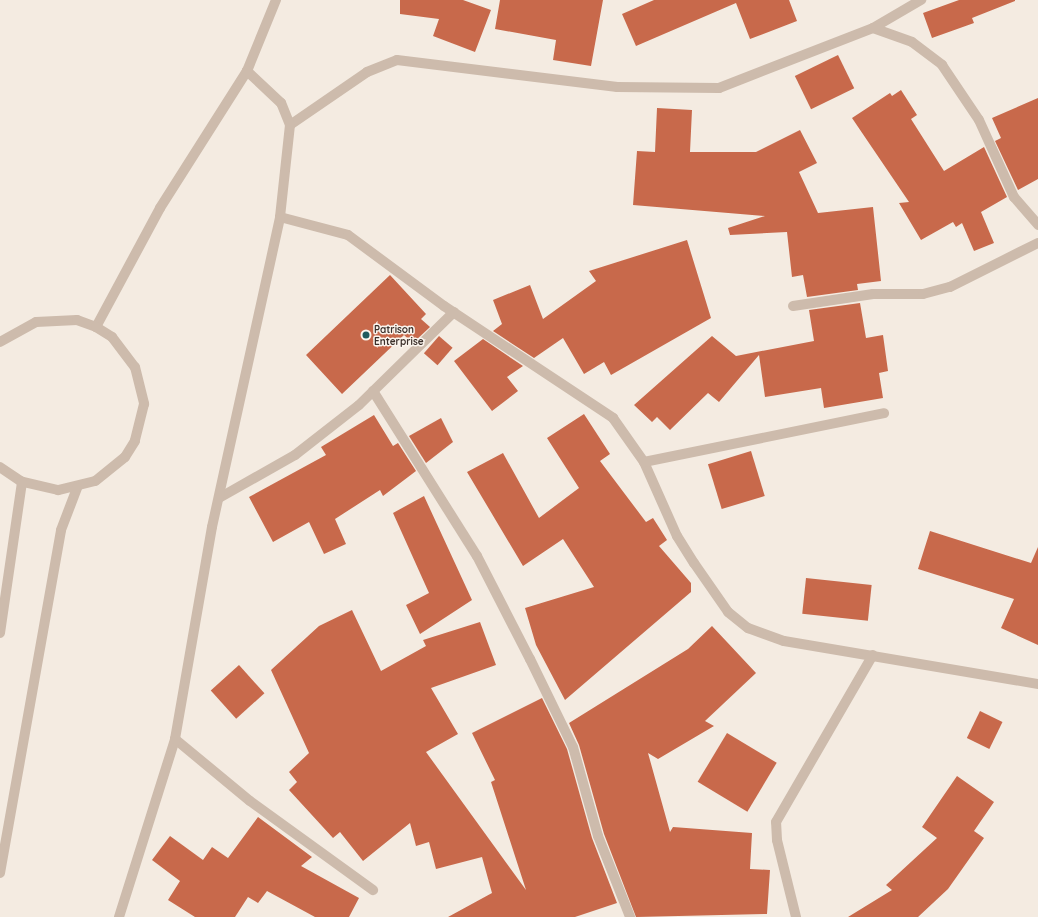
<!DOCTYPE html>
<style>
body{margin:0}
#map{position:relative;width:1038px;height:917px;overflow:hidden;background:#f4ebe1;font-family:Quicksand,sans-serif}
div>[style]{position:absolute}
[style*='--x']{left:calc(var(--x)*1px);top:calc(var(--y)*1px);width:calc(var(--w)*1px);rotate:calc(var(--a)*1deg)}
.building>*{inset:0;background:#c8694b;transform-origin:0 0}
.minor>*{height:10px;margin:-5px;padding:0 5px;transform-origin:5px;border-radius:5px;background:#cdbbac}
.tertiary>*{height:10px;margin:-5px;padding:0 5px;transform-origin:5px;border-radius:5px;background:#cdbbac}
.dots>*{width:11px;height:11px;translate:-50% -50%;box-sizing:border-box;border:2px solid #fbf5ee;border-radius:50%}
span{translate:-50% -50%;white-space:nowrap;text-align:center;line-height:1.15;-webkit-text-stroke:3px #fbf5ee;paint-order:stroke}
.poi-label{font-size:10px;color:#3b302b;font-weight:700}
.left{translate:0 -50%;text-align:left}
</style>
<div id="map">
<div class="building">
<div style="clip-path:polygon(400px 0,463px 0,491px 10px,475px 52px,433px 36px,439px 19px,400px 14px)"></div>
<div style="clip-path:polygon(500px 0,603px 0,591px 66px,553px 60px,556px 40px,495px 29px)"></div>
<div style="clip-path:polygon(654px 0,789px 0,797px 21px,750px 39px,736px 3px,636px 46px,622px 14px)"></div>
<div style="clip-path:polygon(959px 0,1015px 0,1015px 1px,972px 18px,974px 23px,932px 38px,923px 13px)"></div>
<div style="left:838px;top:55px;width:37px;height:48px;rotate:64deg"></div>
<div style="clip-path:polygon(901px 90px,917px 115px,911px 119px,944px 171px,984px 147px,1007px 197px,981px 212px,994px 243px,974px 251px,962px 223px,956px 227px,953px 222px,921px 240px,899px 203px,909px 202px,852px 118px,890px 93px,892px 96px)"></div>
<div style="clip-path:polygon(1038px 98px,1038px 179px,1018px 190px,995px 141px,1001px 138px,992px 118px)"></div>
<div style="clip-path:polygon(657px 108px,692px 110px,690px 152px,756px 152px,800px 130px,817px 163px,799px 172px,818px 213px,873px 207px,881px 281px,857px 284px,858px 290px,807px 297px,803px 275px,792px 277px,787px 232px,730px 235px,728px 228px,765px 216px,633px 205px,637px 151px,655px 152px)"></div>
<div style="clip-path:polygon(687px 240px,711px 318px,611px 375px,604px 362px,584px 374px,563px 338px,534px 358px,493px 331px,502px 324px,493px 300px,530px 285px,543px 319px,596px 281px,589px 271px)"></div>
<div style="clip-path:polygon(390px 275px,426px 314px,421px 319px,430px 327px,413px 343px,404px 335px,342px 394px,306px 355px)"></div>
<div style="clip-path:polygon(860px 303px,866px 338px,883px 335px,888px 371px,879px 373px,883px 398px,824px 408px,821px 388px,765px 397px,759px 355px,719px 402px,708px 393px,670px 430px,657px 417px,652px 422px,634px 405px,712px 336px,736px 356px,814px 341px,809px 310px)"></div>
<div style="left:439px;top:336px;width:18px;height:23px;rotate:41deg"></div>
<div style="clip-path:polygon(483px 339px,523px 366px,507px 377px,518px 391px,492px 411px,454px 361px)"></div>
<div style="clip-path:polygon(584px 414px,610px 454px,600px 461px,646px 522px,653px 518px,667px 540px,659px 546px,691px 583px,691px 592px,565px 700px,536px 645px,525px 608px,594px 587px,563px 539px,523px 566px,467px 472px,503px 453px,539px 518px,579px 488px,547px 438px)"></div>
<div style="clip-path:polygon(374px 415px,393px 446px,398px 443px,416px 471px,383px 496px,380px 490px,335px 519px,346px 544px,324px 554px,309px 522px,273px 542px,249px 497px,326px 455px,321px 447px)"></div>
<div style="clip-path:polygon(441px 418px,453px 442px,426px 463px,409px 436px)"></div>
<div style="left:751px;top:451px;width:47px;height:45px;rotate:73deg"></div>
<div style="clip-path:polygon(424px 496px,472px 600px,420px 634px,406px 605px,429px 593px,393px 513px)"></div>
<div style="clip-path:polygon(930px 531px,1031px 563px,1038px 547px,1038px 645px,1001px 628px,1014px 599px,918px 569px)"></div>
<div style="left:806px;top:578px;width:66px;height:36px;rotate:6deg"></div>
<div style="clip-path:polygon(352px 610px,381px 671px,426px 646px,423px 640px,480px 622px,496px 665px,431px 688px,458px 734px,426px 752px,526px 890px,491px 782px,495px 780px,472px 733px,542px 698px,567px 749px,592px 838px,617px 903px,575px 917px,448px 917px,492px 893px,482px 857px,436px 869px,429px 842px,416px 846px,410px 823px,363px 861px,340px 832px,333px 838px,289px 790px,297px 782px,289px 772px,309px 753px,271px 670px,319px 626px)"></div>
<div style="clip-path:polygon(712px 626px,756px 673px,705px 721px,714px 726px,658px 759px,648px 753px,670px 832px,673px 827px,752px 833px,750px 869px,770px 870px,767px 914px,636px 917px,604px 834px,579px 745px,569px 723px,688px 649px)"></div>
<div style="left:239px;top:665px;width:38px;height:38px;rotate:48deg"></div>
<div style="left:980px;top:711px;width:25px;height:30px;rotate:26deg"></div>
<div style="left:727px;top:733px;width:58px;height:57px;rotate:31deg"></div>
<div style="clip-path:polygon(957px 776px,994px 802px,974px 831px,984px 838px,948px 889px,918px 917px,848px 917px,892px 890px,886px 885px,937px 838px,922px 827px)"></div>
<div style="clip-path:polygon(258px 817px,312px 857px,301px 866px,359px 898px,349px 917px,315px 917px,267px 891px,258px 903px,248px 897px,235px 917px,195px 917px,168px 900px,180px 881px,152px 860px,170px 836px,203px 860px,212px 847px,228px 858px)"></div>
</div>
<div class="minor">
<div style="--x:873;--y:28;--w:41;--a:19.7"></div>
<div style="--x:912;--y:42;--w:38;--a:37"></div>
<div style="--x:942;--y:65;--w:66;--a:56.1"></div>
<div style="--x:979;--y:120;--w:85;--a:65.6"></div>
<div style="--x:1014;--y:197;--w:37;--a:49"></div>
<div style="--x:290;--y:125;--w:93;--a:-34.5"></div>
<div style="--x:367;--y:72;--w:32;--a:-22"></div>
<div style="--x:397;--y:60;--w:222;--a:7"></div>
<div style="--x:617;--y:87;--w:102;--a:0.6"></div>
<div style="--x:719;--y:88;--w:165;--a:-21.3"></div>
<div style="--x:873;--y:28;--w:56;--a:-30.3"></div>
<div style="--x:280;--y:217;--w:70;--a:14.8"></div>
<div style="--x:348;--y:235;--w:119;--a:36.5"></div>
<div style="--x:444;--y:306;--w:203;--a:33.5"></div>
<div style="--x:613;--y:418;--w:54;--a:54.8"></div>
<div style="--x:644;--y:462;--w:81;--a:66"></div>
<div style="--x:677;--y:536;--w:32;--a:58"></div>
<div style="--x:694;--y:563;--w:60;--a:55.2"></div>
<div style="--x:728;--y:612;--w:26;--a:39"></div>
<div style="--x:748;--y:628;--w:38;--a:20"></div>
<div style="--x:784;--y:641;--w:258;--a:9.6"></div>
<div style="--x:793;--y:306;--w:81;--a:-8.5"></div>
<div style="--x:873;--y:294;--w:50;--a:0"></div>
<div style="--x:923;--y:294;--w:28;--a:-15"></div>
<div style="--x:950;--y:287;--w:98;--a:-26.6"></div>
<div style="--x:96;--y:327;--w:135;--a:-61.7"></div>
<div style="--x:160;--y:208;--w:162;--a:-57.6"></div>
<div style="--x:247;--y:71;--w:77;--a:-67.8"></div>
<div style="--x:373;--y:391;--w:195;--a:57.8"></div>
<div style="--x:477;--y:556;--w:116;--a:62.8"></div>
<div style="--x:530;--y:659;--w:98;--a:64"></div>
<div style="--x:573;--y:747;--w:92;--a:74.3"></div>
<div style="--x:598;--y:836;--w:87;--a:68.4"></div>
<div style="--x:644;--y:462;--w:245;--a:-11.5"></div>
<div style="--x:219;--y:498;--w:87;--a:-29.5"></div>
<div style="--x:295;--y:455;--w:81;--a:-38"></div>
<div style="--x:359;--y:405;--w:133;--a:-44.4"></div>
<div style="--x:175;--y:739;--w:97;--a:39.6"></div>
<div style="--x:250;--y:801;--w:152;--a:35.9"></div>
<div style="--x:119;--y:917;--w:187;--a:-72.5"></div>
<div style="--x:175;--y:739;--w:215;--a:-80.1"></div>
<div style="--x:212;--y:527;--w:317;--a:-77.6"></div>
<div style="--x:280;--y:217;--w:93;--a:-83.8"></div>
<div style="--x:290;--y:125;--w:24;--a:-112"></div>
<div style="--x:281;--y:103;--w:47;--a:-136.7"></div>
<div style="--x:796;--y:917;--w:79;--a:-103.9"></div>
<div style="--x:777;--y:840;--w:18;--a:-93"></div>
<div style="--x:776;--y:822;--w:193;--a:-59.9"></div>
</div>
<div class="tertiary">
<div style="--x:0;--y:342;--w:41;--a:-29.1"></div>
<div style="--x:36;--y:322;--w:41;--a:-2.8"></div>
<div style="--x:77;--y:320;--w:20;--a:20"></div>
<div style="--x:96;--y:327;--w:19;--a:32"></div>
<div style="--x:112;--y:337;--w:38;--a:53"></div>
<div style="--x:135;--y:367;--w:38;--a:76"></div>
<div style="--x:144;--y:404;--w:38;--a:104"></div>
<div style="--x:135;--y:441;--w:19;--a:122"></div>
<div style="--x:125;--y:457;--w:38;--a:141"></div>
<div style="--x:95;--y:481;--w:38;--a:166"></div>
<div style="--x:58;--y:490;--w:37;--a:-167"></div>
<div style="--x:22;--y:482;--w:27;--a:-146"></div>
<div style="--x:0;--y:633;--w:153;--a:-81.7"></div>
<div style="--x:0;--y:873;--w:348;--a:-79.9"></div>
<div style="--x:61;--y:530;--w:45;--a:-69.1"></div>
</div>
<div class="dots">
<div style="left:366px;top:335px;background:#1f5a5e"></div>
</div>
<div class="poi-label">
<span class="left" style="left:374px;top:335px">Patrison<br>Enterprise</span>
</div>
</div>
